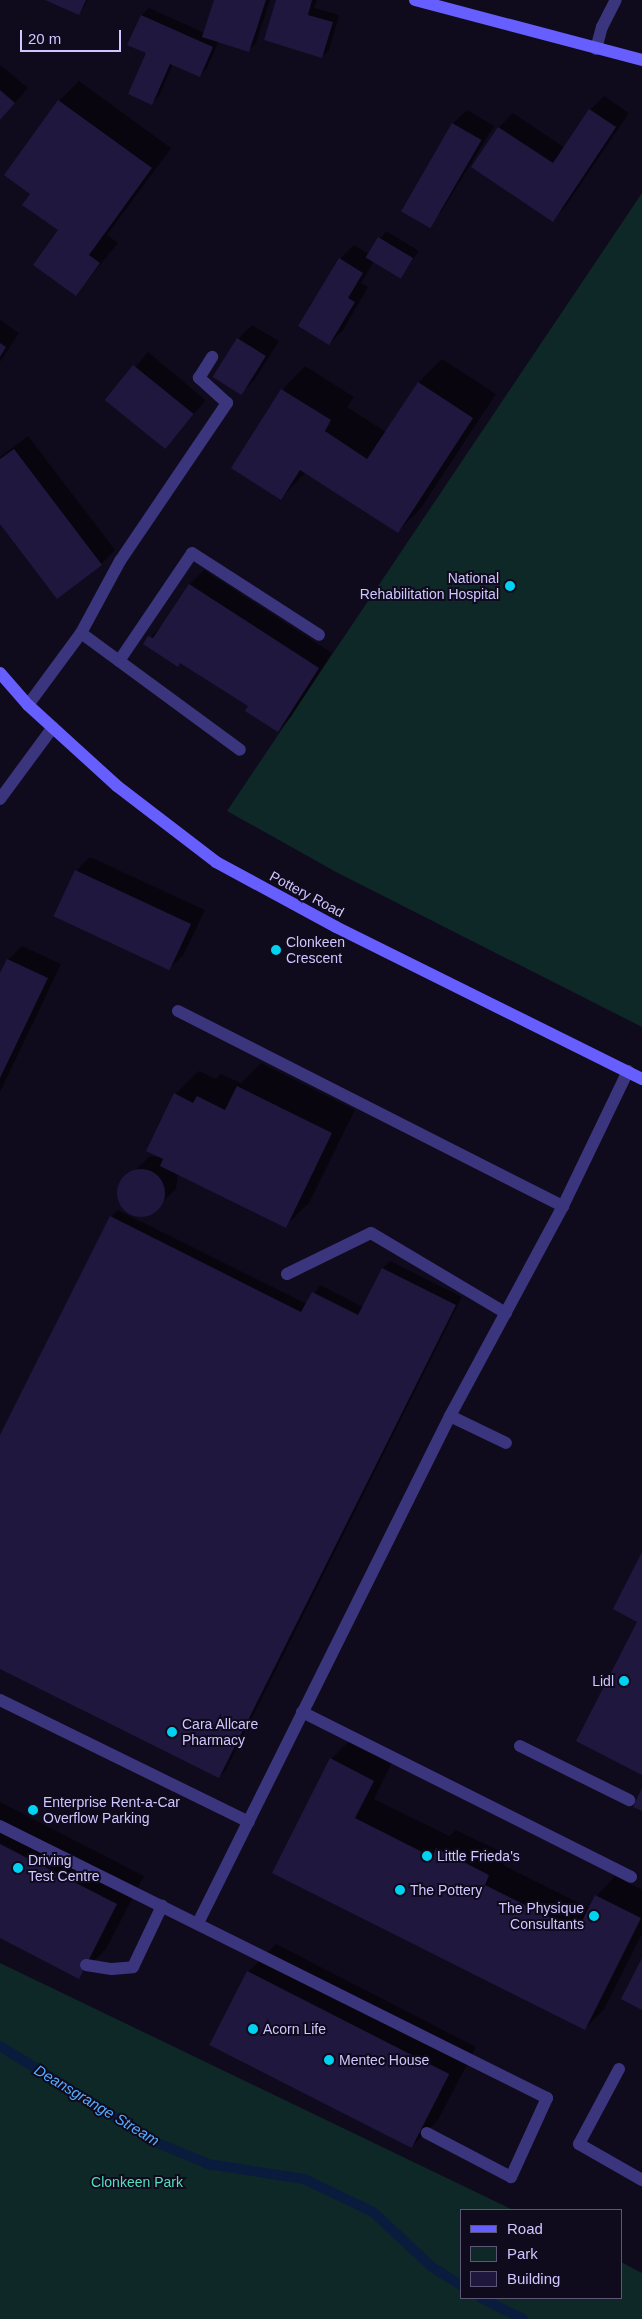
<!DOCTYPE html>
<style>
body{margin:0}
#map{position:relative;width:642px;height:2319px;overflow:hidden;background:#0f0b1d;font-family:Helvetica,sans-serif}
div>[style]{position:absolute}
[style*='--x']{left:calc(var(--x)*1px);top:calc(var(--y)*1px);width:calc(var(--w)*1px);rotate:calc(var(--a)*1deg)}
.green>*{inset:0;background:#0e2727}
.shadow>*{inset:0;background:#0007;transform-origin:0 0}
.stream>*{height:10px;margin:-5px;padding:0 5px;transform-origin:5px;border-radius:5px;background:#0a1c3d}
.building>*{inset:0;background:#20173e;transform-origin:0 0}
.round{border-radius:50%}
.lane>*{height:12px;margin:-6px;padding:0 6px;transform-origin:6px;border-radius:6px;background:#3a357d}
.street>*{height:12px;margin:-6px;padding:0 6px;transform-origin:6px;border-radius:6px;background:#3a357d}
.secondary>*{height:12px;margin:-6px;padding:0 6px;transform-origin:6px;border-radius:6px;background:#675eff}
.dots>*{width:14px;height:14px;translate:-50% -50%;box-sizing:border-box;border:2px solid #0f0b1d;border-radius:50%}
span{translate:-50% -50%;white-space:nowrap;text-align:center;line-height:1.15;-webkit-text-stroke:4px #0f0b1d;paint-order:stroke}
.poi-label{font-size:14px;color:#cfc7ff}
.right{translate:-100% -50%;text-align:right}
.left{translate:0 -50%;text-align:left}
.street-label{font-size:14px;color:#cfc7ff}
.park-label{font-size:14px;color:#53dfc0}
.water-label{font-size:15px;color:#55acff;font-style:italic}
.legend{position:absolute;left:460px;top:2209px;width:162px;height:90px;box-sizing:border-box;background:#0f0b1d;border:1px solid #5c5677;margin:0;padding:6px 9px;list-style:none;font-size:15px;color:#cfc7ff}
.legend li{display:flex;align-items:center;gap:10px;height:25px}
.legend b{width:25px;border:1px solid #5c5677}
.scale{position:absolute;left:20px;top:30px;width:101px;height:22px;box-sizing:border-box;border:2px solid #cfc7ff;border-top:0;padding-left:6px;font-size:15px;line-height:18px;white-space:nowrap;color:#cfc7ff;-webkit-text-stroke:4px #0f0b1d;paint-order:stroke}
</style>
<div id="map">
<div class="green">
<div style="clip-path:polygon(642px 193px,642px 1027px,336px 872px,227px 811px)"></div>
<div style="clip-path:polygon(0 1963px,513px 2210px,461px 2210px,461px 2298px,621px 2298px,621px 2262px,642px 2273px,642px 2319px,0 2319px)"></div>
</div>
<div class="shadow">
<div style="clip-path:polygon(49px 0,88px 0,79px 13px)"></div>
<div style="clip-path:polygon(216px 0,270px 0,256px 43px,249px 50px,219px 41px,207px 68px,200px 75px,173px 64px,159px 96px,152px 103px,142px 15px,149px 8px,205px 33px)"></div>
<div style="clip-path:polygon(277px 0,317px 0,314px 8px,339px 15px,329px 50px,322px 57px)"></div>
<div style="clip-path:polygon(0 65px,28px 88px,0 120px)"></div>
<div style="clip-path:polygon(79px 81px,171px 148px,107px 235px,118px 243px,76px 294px,60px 230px,32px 194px,5px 174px,59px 101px)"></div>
<div style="clip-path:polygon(604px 96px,629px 113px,566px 206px,552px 220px,472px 167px,499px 127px,513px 113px,565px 148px,590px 110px)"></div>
<div style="clip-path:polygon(467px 110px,494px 126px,441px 212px,427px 226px,401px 210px,453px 123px)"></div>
<div style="clip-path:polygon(386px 231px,419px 251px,400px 277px,374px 261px,361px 283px,368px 287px,343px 330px,329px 344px,340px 259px,354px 245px,369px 254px)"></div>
<div style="clip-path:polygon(0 320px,19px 333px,0 362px)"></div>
<div style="clip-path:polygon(252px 325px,279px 341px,255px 379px,241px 393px,215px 376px,238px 339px)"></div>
<div style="left:148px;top:352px;width:75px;height:63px;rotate:40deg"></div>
<div style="clip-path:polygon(442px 359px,496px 394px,421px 508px,398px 532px,306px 472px,281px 498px,282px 390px,305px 366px,354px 397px,347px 407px,386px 432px,418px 383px)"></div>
<div style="clip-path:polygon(28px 436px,115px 550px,101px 564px,0 522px,0 457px)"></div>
<div style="clip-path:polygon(204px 570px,332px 653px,291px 717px,278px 731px,249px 706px,181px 662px,144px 644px,164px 623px,190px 584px)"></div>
<div style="clip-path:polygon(90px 857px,205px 910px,184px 954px,170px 968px,76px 871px)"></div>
<div style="clip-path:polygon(22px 946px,61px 964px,0 1092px,0 976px,8px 960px)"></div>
<div style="clip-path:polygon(261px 1063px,355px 1110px,309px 1203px,285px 1226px,178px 1173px,176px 1189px,150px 1214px,129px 1212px,119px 1201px,119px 1186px,150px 1156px,161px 1157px,175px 1094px,199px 1071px,216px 1079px,221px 1074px,241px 1083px)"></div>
<div style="clip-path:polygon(118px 1210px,307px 1304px,320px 1285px,363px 1307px,383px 1268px,390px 1261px,462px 1297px,226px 1770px,219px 1777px,0 1668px,0 1438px,111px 1217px)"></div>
<div style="clip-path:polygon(350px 1740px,393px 1761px,374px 1799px,449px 1836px,456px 1830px,508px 1855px,503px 1865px,589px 1908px,596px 1896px,615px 1876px,642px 1890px,642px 1934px,604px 2009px,585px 2029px,274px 1872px,331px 1759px)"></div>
<div style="clip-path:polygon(0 1802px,144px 1876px,106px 1949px,78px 1977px,0 1937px)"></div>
<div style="clip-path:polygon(276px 1944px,476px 2047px,438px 2120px,410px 2148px,248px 1972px)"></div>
</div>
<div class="stream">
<div style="--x:0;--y:2046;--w:180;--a:31.8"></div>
<div style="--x:153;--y:2141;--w:60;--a:22.7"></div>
<div style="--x:208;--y:2164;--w:97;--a:8.9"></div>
<div style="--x:304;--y:2179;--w:76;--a:25.6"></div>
<div style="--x:373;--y:2212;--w:81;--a:43"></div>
<div style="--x:432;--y:2267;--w:34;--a:32"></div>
<div style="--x:481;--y:2298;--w:47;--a:26.6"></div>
</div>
<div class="building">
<div style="clip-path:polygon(45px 0,86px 0,79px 15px)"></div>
<div style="clip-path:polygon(214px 0,266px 0,249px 52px,202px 37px)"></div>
<div style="clip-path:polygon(276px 0,312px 0,308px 15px,333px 22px,322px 58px,264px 40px)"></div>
<div style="clip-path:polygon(141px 15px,213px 47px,200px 77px,170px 64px,152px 105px,128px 94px,146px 53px,127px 45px)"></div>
<div style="clip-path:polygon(0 90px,15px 103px,0 120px)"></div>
<div style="clip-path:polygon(58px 100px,152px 168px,89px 255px,100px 263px,76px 296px,33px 265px,58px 230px,22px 205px,30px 194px,4px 175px)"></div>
<div style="clip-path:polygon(589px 109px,616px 127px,553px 222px,471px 167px,498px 127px,553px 163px)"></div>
<div style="left:452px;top:123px;width:34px;height:102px;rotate:30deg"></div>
<div style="left:378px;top:237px;width:41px;height:24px;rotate:31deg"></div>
<div style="clip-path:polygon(339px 258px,363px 273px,348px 298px,355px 302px,329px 345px,298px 326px)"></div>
<div style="left:237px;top:338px;width:34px;height:46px;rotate:32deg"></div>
<div style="clip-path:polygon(0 343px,6px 347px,0 357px)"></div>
<div style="left:133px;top:365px;width:78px;height:45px;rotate:39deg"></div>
<div style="clip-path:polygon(418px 382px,473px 418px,398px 533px,300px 470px,281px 500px,231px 468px,281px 389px,331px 420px,325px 431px,367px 459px)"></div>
<div style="clip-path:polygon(14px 449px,102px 565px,57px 599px,0 524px,0 459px)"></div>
<div style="clip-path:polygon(189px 584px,319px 668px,278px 732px,245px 711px,248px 706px,180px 663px,178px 667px,143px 644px,148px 636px,153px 638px)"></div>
<div style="left:75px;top:870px;width:128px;height:51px;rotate:25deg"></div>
<div style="clip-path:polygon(7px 959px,48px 978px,0 1078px,0 973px)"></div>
<div style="clip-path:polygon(237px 1086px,332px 1133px,286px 1228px,160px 1166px,163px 1159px,146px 1151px,174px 1093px,193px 1103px,197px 1096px,225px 1110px)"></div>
<div class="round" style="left:117px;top:1169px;width:48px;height:48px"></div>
<div style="clip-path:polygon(110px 1216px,301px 1312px,312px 1292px,358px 1315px,382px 1268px,456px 1305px,219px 1778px,0 1669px,0 1435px)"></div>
<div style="clip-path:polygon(642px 1552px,642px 1775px,576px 1741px,637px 1622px,613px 1609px)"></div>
<div style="clip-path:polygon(330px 1758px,374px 1781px,355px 1818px,432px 1857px,436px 1848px,489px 1875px,485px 1885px,577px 1931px,595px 1895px,641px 1918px,585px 2030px,272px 1873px)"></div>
<div style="clip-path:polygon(642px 1788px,642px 1811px,633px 1807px)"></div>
<div style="clip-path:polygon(0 1844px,117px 1904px,79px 1979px,0 1938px)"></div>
<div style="clip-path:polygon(642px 1958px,642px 2010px,621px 1999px)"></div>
<div style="left:247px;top:1971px;width:227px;height:83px;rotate:27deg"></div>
</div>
<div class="lane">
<div style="--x:81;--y:633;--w:82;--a:-61.6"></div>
<div style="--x:120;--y:561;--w:191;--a:-55.9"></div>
<div style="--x:227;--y:403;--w:38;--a:-138"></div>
<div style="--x:199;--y:378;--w:25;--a:-58"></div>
<div style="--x:119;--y:661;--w:130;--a:-55.9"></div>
<div style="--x:192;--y:553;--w:151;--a:32.8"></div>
<div style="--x:28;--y:705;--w:89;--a:-53.6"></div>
<div style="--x:81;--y:633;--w:197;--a:36.3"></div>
<div style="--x:178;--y:1011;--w:432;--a:26.9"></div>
<div style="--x:287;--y:1274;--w:93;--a:-26"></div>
<div style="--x:371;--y:1233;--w:157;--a:30.7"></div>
<div style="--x:450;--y:1416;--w:62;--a:25.7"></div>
<div style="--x:0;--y:1700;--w:277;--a:26.1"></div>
<div style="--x:302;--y:1712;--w:368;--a:26.6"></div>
<div style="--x:520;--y:1746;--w:122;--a:26.4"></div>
<div style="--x:0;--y:1826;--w:611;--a:26.44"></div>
<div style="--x:547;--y:2098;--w:87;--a:114.5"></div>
<div style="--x:511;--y:2177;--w:95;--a:-152.4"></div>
<div style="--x:198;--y:1923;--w:566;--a:-63.57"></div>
<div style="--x:450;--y:1416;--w:238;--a:-61.7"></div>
<div style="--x:563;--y:1206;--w:150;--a:-64.3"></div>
<div style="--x:86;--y:1965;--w:26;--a:9"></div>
<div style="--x:112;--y:1969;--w:21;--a:-5"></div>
<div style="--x:133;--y:1967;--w:68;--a:-64.6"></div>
<div style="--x:619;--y:2069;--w:85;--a:118.1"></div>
<div style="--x:579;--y:2144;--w:73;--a:29.7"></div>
</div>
<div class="street">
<div style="--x:596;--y:49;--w:23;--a:-75"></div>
<div style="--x:602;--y:27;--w:30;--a:-63"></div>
<div style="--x:0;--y:799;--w:89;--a:-53.6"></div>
</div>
<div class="secondary">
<div style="--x:415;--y:0;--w:235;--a:14.8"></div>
<div style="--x:0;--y:673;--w:43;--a:48.8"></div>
<div style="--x:28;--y:705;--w:120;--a:42.3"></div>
<div style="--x:117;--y:786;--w:125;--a:37.5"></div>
<div style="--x:216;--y:862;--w:136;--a:28.4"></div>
<div style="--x:336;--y:927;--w:342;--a:26.4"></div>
</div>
<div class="dots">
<div style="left:510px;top:586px;background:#00d3f2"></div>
<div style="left:276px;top:950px;background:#00d3f2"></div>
<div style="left:624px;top:1681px;background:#00d3f2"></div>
<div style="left:172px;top:1732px;background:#00d3f2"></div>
<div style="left:33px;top:1810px;background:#00d3f2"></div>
<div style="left:427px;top:1856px;background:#00d3f2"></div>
<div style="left:18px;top:1868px;background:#00d3f2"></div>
<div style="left:400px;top:1890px;background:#00d3f2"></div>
<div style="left:594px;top:1916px;background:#00d3f2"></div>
<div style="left:253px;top:2029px;background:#00d3f2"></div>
<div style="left:329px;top:2060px;background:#00d3f2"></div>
</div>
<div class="poi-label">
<span class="right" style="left:499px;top:586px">National<br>Rehabilitation Hospital</span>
<span class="left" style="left:286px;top:950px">Clonkeen<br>Crescent</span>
<span class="right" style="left:614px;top:1681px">Lidl</span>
<span class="left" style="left:182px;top:1732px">Cara Allcare<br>Pharmacy</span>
<span class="left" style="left:43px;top:1810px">Enterprise Rent-a-Car<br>Overflow Parking</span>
<span class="left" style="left:437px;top:1856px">Little Frieda's</span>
<span class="left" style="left:28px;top:1868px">Driving<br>Test Centre</span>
<span class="left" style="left:410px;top:1890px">The Pottery</span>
<span class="right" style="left:584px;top:1916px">The Physique<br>Consultants</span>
<span class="left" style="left:263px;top:2029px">Acorn Life</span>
<span class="left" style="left:339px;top:2060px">Mentec House</span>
</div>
<div class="street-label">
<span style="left:307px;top:894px;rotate:28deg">Pottery Road</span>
</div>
<div class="park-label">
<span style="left:137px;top:2182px">Clonkeen Park</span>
</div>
<div class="water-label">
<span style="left:97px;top:2105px;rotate:31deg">Deansgrange Stream</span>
</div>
<ul class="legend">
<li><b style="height:6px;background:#675eff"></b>Road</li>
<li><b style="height:14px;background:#0e2727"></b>Park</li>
<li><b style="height:14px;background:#20173e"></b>Building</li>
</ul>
<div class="scale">20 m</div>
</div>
